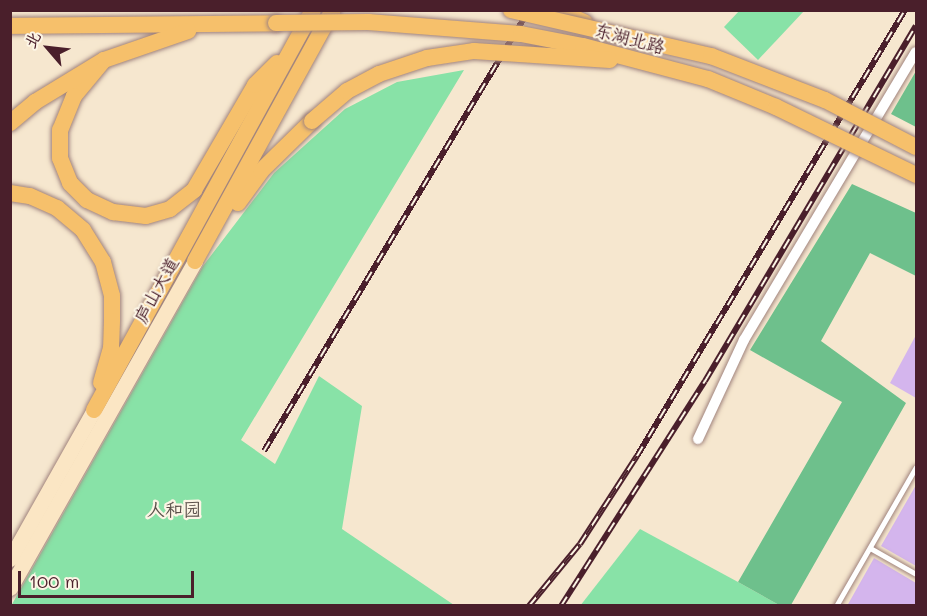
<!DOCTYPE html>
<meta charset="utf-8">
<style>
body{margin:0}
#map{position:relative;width:927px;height:616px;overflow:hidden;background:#f6e7cf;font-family:Mali,"LXGW WenKai TC",sans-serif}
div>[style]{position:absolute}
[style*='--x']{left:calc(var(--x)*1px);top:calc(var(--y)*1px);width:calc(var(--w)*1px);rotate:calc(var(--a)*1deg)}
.green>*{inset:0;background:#88e2a7}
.forest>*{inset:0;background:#6ec08c}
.building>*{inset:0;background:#d4b5ed}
.roads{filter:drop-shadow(0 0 2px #a0837d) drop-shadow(0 0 2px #a0837d)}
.lane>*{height:5px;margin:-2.5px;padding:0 2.5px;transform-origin:2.5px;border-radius:2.5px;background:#fff}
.street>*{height:10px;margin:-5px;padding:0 5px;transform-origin:5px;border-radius:5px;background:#fff}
.secondary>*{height:15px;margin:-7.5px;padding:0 7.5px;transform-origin:7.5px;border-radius:7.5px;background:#fbe6c4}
.primary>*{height:16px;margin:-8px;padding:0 8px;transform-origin:8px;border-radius:8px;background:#f6c06b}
.rail>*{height:6px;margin-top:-3px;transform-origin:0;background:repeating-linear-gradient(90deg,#fcf5e5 0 11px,#4a1f2b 0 22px);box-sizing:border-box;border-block:2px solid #4a1f2b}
.bridges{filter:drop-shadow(0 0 2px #a0837d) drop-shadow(0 0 2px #a0837d)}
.primary-bridge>*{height:16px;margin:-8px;padding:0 8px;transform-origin:8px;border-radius:8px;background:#f6c06b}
span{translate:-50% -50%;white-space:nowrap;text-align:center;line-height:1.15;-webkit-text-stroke:4.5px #fcf5e5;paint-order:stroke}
.street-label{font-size:18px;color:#4a1f2b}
.park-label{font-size:18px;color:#5a504a}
.frame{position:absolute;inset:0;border:12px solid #4a1f2b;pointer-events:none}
.north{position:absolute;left:18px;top:18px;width:60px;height:60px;-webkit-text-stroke:4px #fcf5e5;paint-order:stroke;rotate:298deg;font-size:16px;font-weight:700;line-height:24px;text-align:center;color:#4a1f2b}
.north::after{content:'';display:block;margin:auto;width:21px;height:27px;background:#4a1f2b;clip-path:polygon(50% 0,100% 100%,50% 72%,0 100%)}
.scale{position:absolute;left:18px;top:571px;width:176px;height:27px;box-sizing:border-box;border:3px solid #4a1f2b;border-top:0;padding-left:8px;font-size:18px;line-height:21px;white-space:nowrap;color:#4a1f2b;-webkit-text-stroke:4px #fcf5e5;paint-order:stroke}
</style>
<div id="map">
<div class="green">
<div style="clip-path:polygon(740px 10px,804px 10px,804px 11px,758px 60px,724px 27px)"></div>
<div style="clip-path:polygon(464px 70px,241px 440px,275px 464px,319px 376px,362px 406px,342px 529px,454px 605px,11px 606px,203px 266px,274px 173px,345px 109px,397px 82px)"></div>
<div style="clip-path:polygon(640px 529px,738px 582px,779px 605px,580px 606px)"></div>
</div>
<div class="forest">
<div style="clip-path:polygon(916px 71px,916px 127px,891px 114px)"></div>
<div style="clip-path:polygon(852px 184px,916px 213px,916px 276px,870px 253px,821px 341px,906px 403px,791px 605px,779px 605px,738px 582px,842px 402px,750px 350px)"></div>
</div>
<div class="building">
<div style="clip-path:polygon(916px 335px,916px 398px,890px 383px)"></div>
<div style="clip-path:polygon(916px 485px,916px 566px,881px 546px)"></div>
<div style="clip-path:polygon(874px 558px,916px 583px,916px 606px,847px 606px)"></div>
</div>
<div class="roads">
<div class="lane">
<div style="--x:870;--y:548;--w:53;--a:29.5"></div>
<div style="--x:836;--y:606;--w:160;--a:-60.1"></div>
</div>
<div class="street">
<div style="--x:698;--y:439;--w:109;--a:-65.1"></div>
<div style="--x:744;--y:340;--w:335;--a:-59.2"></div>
</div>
<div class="secondary">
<div style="--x:10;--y:559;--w:171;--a:-60.6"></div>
<div style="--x:10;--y:588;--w:376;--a:-60.5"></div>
</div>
<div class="primary">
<div style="--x:557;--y:10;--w:30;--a:24"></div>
<div style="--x:10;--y:26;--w:266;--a:-0.6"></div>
<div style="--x:104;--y:60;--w:47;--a:129.8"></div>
<div style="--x:74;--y:96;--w:37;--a:112"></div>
<div style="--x:60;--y:130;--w:28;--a:90"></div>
<div style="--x:60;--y:158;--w:27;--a:68"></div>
<div style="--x:70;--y:183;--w:24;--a:45"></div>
<div style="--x:87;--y:200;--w:29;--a:25"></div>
<div style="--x:113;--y:212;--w:33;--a:7"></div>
<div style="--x:146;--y:216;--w:25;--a:-16"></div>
<div style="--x:170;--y:209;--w:31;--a:-38"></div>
<div style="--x:194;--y:190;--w:121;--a:-59.8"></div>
<div style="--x:255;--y:85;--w:31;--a:-45"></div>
<div style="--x:10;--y:123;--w:33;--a:-40"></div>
<div style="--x:35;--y:102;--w:81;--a:-31.3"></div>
<div style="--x:104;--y:60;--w:89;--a:-19"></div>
<div style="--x:10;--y:193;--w:20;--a:9"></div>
<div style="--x:30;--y:196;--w:30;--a:24"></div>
<div style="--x:57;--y:208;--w:34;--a:40"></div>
<div style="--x:83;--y:230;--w:38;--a:58"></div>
<div style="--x:103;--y:262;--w:35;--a:75"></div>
<div style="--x:112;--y:296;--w:25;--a:90"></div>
<div style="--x:112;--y:321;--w:27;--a:92"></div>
<div style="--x:111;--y:348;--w:36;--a:106"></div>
<div style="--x:238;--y:203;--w:39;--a:-54"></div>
<div style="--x:261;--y:171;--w:71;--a:-44.4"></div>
<div style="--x:195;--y:261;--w:286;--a:-61.2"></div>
<div style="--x:94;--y:410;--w:456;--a:-61.3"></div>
</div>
</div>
<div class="rail">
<div style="--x:264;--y:451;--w:514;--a:-59"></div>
<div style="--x:529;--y:606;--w:80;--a:-50.6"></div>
<div style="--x:580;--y:544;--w:105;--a:-57.1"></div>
<div style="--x:637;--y:456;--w:520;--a:-59"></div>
<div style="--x:561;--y:606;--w:267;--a:-57.4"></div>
<div style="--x:705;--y:381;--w:413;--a:-59.3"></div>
</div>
<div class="bridges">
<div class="primary-bridge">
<div style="--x:511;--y:10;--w:205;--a:13"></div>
<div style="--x:711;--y:56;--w:122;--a:21.1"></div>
<div style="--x:825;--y:100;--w:102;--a:27.3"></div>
<div style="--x:276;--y:23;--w:92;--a:-0.6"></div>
<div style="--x:368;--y:22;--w:153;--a:4.5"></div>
<div style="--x:521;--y:34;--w:63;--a:11"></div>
<div style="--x:583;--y:46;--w:129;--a:14.8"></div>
<div style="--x:708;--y:79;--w:74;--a:22.4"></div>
<div style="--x:776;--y:107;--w:156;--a:25.9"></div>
<div style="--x:312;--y:121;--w:46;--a:-40.6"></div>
<div style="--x:347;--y:91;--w:36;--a:-28"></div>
<div style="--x:379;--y:74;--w:51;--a:-18.4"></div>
<div style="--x:427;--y:58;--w:48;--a:-8.5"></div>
<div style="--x:474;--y:51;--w:136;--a:3.8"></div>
</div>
</div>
<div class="street-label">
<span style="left:630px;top:38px;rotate:15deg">东湖北路</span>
<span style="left:156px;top:290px;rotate:-61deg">庐山大道</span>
</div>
<div class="park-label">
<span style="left:174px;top:509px">人和园</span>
</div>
<div class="frame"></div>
<div class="north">北</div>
<div class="scale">100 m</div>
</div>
